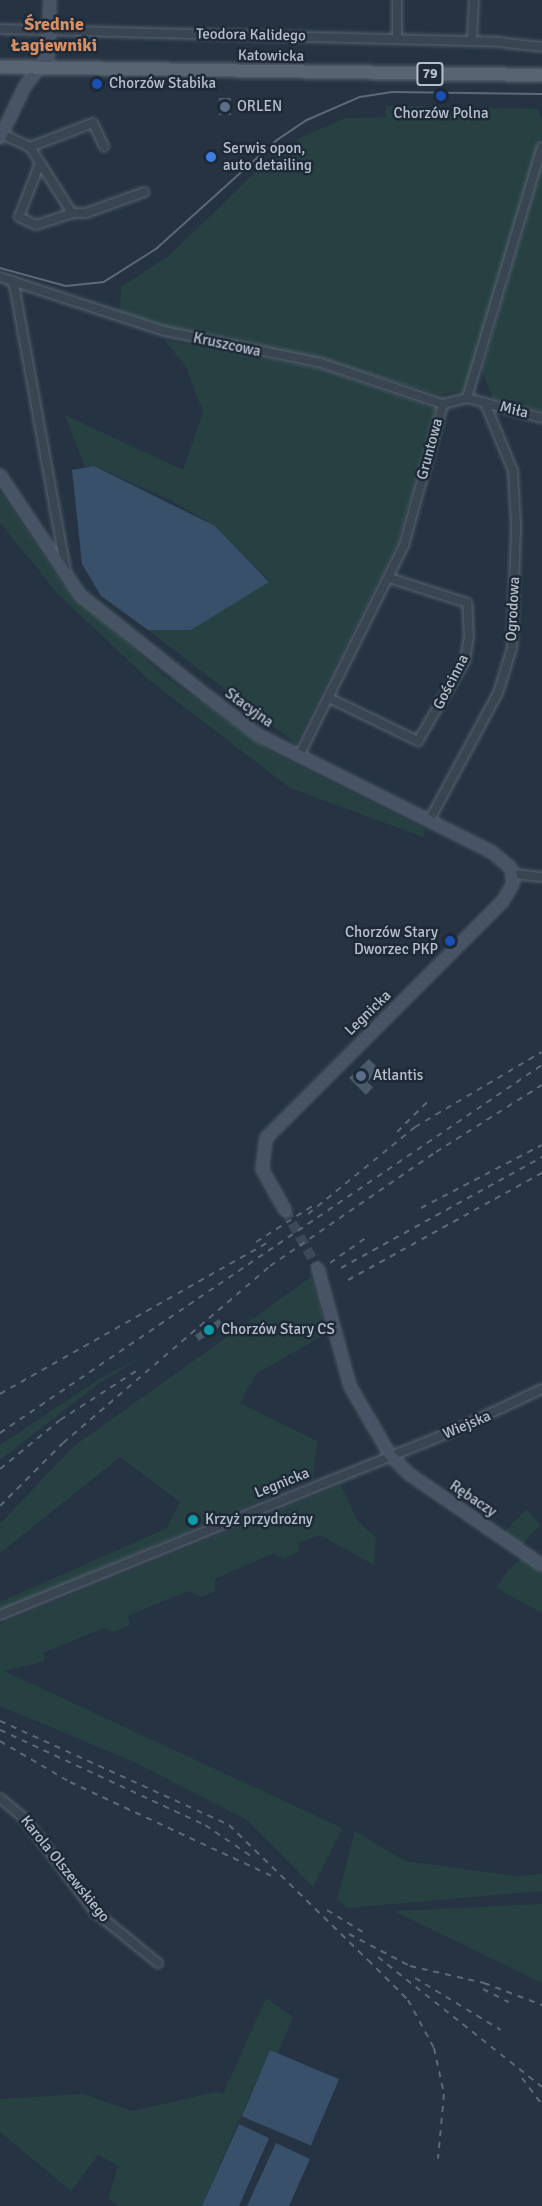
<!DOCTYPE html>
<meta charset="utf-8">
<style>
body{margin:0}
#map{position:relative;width:542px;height:2206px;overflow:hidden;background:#253342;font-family:Signika,sans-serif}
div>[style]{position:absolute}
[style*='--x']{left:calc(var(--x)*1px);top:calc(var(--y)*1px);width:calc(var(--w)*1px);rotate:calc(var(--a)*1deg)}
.green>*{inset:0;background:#274143}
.water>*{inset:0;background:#38506a;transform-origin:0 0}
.building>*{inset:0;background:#4b5a6b;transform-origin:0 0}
.secondary-tunnel>*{height:10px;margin-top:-5px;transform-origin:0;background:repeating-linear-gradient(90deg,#3b4857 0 10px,transparent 0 15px)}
.roads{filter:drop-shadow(0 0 2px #57636f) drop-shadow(0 0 2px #57636f)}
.street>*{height:8px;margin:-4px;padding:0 4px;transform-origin:4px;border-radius:4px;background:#394551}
.secondary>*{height:10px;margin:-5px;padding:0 5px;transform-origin:5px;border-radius:5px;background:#475465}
.primary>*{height:12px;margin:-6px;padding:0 6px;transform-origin:6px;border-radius:6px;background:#576471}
.tram>*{height:1.5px;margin:-0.75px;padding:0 0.75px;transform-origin:0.75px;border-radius:0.75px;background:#5b6978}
.rail>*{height:2px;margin-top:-1px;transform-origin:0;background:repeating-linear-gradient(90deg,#5b6978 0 6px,transparent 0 12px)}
.dots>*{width:16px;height:16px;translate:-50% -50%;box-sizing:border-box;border:3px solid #1e2a37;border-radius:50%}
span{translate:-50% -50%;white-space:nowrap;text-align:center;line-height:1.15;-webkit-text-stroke:5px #1e2a37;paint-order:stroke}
.shield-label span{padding:2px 4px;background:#1e2a37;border:2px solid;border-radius:4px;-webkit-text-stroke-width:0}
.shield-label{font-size:14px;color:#b6c0cc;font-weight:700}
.street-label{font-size:15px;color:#b6c0cc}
.poi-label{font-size:15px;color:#b6c0cc}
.left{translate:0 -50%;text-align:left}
.right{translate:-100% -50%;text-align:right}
.quarter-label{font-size:18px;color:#da8f63;font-weight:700}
</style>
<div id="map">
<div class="green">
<div style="clip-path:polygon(386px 106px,425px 106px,425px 117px,447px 118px,448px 107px,538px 109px,542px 120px,542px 137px,465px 390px,440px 395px,326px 361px,204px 339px,120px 312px,121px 287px,170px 255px,265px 163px,302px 137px,345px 118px,386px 117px)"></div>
<div style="clip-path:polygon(542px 163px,542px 411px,493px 399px,482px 371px)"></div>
<div style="clip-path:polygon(164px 340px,321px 369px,436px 409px,397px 545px,296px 744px,148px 630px,191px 629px,269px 581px,215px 526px,168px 499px,94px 466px,85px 467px,65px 415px,183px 470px,203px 412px,186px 367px)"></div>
<div style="clip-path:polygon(0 491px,63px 584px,163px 675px,270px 751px,425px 829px,423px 837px,290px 788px,149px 680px,58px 594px,0 523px)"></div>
<div style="clip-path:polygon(311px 1277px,328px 1333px,257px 1373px,240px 1403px,317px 1441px,313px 1478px,0 1611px,0 1602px,167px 1528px,180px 1502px,120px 1457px,0 1553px,0 1524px,74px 1446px)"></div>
<div style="clip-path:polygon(144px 1356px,98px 1384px,0 1460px,0 1445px,99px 1379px)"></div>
<div style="clip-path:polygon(356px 1473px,355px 1476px,0 1620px,0 1618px)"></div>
<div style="clip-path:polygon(341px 1485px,357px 1520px,376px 1538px,374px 1565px,320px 1535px,298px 1543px,299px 1551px,283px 1559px,274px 1553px,215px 1579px,215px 1591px,202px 1597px,188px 1591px,128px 1616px,130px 1625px,113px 1632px,104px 1628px,43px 1653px,45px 1661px,4px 1671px,342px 1828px,313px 1887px,247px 1820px,132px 1761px,0 1706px,0 1624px)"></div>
<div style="clip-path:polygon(527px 1509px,540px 1525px,521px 1546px,503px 1533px)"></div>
<div style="clip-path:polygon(522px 1558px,542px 1571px,542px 1613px,496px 1588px,510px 1568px)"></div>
<div style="clip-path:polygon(355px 1831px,405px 1861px,515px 1876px,542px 1874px,542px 1891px,347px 1908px,337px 1900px)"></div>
<div style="clip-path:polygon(542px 1904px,542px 1983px,394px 1911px)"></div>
<div style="clip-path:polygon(266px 1998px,293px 2017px,278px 2053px,270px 2050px,202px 2206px,119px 2206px,108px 2199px,118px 2166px,98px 2155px,71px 2191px,0 2132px,0 2099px,83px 2094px,132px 2111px,217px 2092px,223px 2094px)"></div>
</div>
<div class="water">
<div style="clip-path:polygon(94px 466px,215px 526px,269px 582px,191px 630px,148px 630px,101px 596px,82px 564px,72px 470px)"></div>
<div style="left:270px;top:2050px;width:75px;height:72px;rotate:23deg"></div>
<div style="clip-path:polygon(239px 2124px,269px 2138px,239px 2206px,202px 2206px)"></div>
<div style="clip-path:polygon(276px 2143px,310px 2159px,289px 2206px,247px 2206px)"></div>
</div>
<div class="building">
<div style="left:219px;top:98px;width:12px;height:17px"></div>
<div style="clip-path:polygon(369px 1059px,380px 1070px,367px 1082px,373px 1087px,366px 1095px,349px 1078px)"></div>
<div style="left:219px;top:1319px;width:7px;height:29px;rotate:56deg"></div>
</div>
<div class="secondary-tunnel">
<div style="--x:285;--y:1210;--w:68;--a:60.8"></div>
</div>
<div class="roads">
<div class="street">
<div style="--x:0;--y:29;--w:502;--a:1.48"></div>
<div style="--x:397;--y:38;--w:38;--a:-90"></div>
<div style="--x:472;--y:39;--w:39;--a:-87"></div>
<div style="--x:505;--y:43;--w:37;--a:6"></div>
<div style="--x:2;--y:134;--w:31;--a:25"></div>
<div style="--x:30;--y:147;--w:78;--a:57.5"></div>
<div style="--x:72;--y:213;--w:14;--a:0"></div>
<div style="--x:86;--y:213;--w:62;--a:-19.9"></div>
<div style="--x:30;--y:147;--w:67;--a:-20.9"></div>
<div style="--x:93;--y:123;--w:26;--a:65"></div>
<div style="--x:40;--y:163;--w:58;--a:111.3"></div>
<div style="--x:19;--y:217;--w:19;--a:25"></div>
<div style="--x:36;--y:225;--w:38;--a:-18"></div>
<div style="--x:0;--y:277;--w:13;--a:18"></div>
<div style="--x:12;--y:281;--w:9;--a:72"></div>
<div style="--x:15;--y:290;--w:286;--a:79.7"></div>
<div style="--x:12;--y:281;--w:160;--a:18.2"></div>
<div style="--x:164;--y:331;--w:160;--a:11.5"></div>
<div style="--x:321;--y:363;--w:129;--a:18.6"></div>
<div style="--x:467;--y:398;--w:262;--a:-73.4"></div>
<div style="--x:329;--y:698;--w:99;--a:25.8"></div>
<div style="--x:418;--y:741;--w:93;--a:-59.6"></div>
<div style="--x:465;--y:661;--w:24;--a:-81"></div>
<div style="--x:469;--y:637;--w:34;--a:-93"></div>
<div style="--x:467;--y:603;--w:82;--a:-162.2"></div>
<div style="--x:299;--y:756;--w:236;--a:-63.5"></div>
<div style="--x:404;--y:545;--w:146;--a:-74.5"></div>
<div style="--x:443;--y:404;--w:25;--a:-14"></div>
<div style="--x:467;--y:398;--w:78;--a:14.9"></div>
<div style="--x:429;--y:821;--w:145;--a:-61.7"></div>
<div style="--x:498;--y:693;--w:47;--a:-72.7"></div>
<div style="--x:512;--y:648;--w:123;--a:-88.1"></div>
<div style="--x:516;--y:525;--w:54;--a:-93.2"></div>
<div style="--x:513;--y:471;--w:74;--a:-112.4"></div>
<div style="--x:513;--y:874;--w:29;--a:6"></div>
<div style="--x:0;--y:1615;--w:489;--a:-22.1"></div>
<div style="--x:453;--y:1431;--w:98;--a:-25.3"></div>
<div style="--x:0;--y:1798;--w:31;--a:40"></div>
<div style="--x:24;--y:1818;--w:118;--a:52.9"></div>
<div style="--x:95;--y:1912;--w:81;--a:39"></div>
</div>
<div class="secondary">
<div style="--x:0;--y:138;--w:58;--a:-64.3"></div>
<div style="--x:25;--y:86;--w:37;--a:-52"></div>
<div style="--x:48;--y:57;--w:57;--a:-88"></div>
<div style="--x:0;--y:475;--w:144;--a:56.3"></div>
<div style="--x:80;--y:595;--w:162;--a:38.5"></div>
<div style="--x:207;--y:696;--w:64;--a:37.4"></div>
<div style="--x:258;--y:735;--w:262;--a:26.6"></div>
<div style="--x:492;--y:852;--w:25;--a:40"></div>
<div style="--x:511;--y:868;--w:16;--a:83"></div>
<div style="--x:513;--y:884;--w:21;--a:121"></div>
<div style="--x:502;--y:902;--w:334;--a:135"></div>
<div style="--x:266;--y:1138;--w:31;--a:97"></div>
<div style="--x:262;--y:1169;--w:47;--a:60.7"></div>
<div style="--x:318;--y:1269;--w:121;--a:74.7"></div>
<div style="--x:350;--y:1386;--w:80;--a:59.9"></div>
<div style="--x:390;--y:1455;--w:27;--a:45"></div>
<div style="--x:409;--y:1474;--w:161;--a:34.4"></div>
</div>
<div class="primary">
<div style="--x:0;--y:67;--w:542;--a:0.85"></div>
</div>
</div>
<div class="tram">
<div style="--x:0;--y:268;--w:68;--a:15.3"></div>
<div style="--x:66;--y:286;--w:38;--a:-6"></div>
<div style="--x:104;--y:282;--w:62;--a:-32.4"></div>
<div style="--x:156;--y:249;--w:163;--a:-42"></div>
<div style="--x:277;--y:140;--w:36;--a:-34"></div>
<div style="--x:307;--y:120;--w:58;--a:-23.5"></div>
<div style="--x:360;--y:97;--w:32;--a:-9"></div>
<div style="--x:392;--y:92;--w:150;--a:0.8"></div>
</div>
<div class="rail">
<div style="--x:397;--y:1132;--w:45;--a:-45"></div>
<div style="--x:421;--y:1208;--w:136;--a:-27.5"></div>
<div style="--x:308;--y:1214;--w:138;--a:-39.1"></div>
<div style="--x:415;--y:1127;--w:147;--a:-30.6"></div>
<div style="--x:256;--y:1242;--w:69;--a:-32.5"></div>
<div style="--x:330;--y:1263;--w:45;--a:-35.1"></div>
<div style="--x:341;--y:1268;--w:230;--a:-28.9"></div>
<div style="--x:348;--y:1280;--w:222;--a:-28.9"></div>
<div style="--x:0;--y:1394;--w:309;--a:-29.5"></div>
<div style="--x:0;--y:1433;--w:655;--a:-34.18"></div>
<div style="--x:0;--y:1469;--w:77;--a:-39.2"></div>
<div style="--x:60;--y:1420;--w:94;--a:-32.8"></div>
<div style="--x:0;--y:1506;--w:89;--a:-45"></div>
<div style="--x:63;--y:1443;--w:272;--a:-40.5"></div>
<div style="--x:270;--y:1266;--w:201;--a:-34.5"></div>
<div style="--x:436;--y:1152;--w:125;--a:-32.3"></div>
<div style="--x:0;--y:1721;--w:252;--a:24.4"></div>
<div style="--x:229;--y:1825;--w:194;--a:44.2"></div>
<div style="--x:368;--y:1960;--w:57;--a:45"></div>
<div style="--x:408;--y:2000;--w:55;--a:61.6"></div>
<div style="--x:434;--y:2048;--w:47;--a:77.7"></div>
<div style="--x:444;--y:2094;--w:65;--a:95.3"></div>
<div style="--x:0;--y:1730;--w:226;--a:24.9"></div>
<div style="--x:205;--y:1825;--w:59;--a:34"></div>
<div style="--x:0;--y:1741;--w:81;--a:30.4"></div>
<div style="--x:70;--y:1782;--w:227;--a:25"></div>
<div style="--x:327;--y:1910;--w:46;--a:31.6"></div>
<div style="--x:349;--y:1934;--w:69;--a:27.7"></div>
<div style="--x:410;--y:1966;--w:76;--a:12.9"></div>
<div style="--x:484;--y:1983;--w:62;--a:20.8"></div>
<div style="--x:378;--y:1957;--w:209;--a:38.4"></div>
<div style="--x:415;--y:1978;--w:100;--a:31.2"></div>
<div style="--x:483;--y:1989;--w:29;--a:27"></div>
<div style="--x:522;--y:2078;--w:34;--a:53"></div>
</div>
<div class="dots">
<div style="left:97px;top:84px;background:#1a4fb4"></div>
<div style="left:441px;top:96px;background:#1a4fb4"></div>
<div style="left:225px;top:107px;background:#5c6f8a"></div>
<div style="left:211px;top:157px;background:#3f7fe0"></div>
<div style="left:450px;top:941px;background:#1a4fb4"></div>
<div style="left:361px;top:1076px;background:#5c6f8a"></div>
<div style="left:209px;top:1330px;background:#0f9aa8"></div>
<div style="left:193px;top:1520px;background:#0f9aa8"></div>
</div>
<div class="shield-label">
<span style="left:430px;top:74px">79</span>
</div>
<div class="street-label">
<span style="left:251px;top:35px;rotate:1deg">Teodora Kalidego</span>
<span style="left:271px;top:56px;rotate:1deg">Katowicka</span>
<span style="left:227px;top:345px;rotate:12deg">Kruszcowa</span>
<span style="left:514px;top:410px;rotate:14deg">Miła</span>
<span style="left:430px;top:449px;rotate:-75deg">Gruntowa</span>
<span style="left:513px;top:609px;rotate:-87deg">Ogrodowa</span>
<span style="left:451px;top:682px;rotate:-63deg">Gościnna</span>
<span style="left:249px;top:708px;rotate:36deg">Stacyjna</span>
<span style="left:368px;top:1013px;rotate:-44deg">Legnicka</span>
<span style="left:467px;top:1425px;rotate:-23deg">Wiejska</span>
<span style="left:282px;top:1483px;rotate:-22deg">Legnicka</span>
<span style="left:473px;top:1499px;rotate:34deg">Rębaczy</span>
<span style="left:65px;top:1869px;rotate:51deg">Karola Olszewskiego</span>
</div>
<div class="poi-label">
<span class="left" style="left:109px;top:84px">Chorzów Stabika</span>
<span class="left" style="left:237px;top:107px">ORLEN</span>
<span style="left:441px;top:114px">Chorzów Polna</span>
<span class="left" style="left:223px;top:157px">Serwis opon,<br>auto detailing</span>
<span class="right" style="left:438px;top:941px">Chorzów Stary<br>Dworzec PKP</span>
<span class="left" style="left:373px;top:1076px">Atlantis</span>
<span class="left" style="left:221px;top:1330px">Chorzów Stary CS</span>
<span class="left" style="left:205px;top:1520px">Krzyż przydrożny</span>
</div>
<div class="quarter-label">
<span style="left:54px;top:35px">Średnie<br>Łagiewniki</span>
</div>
</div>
